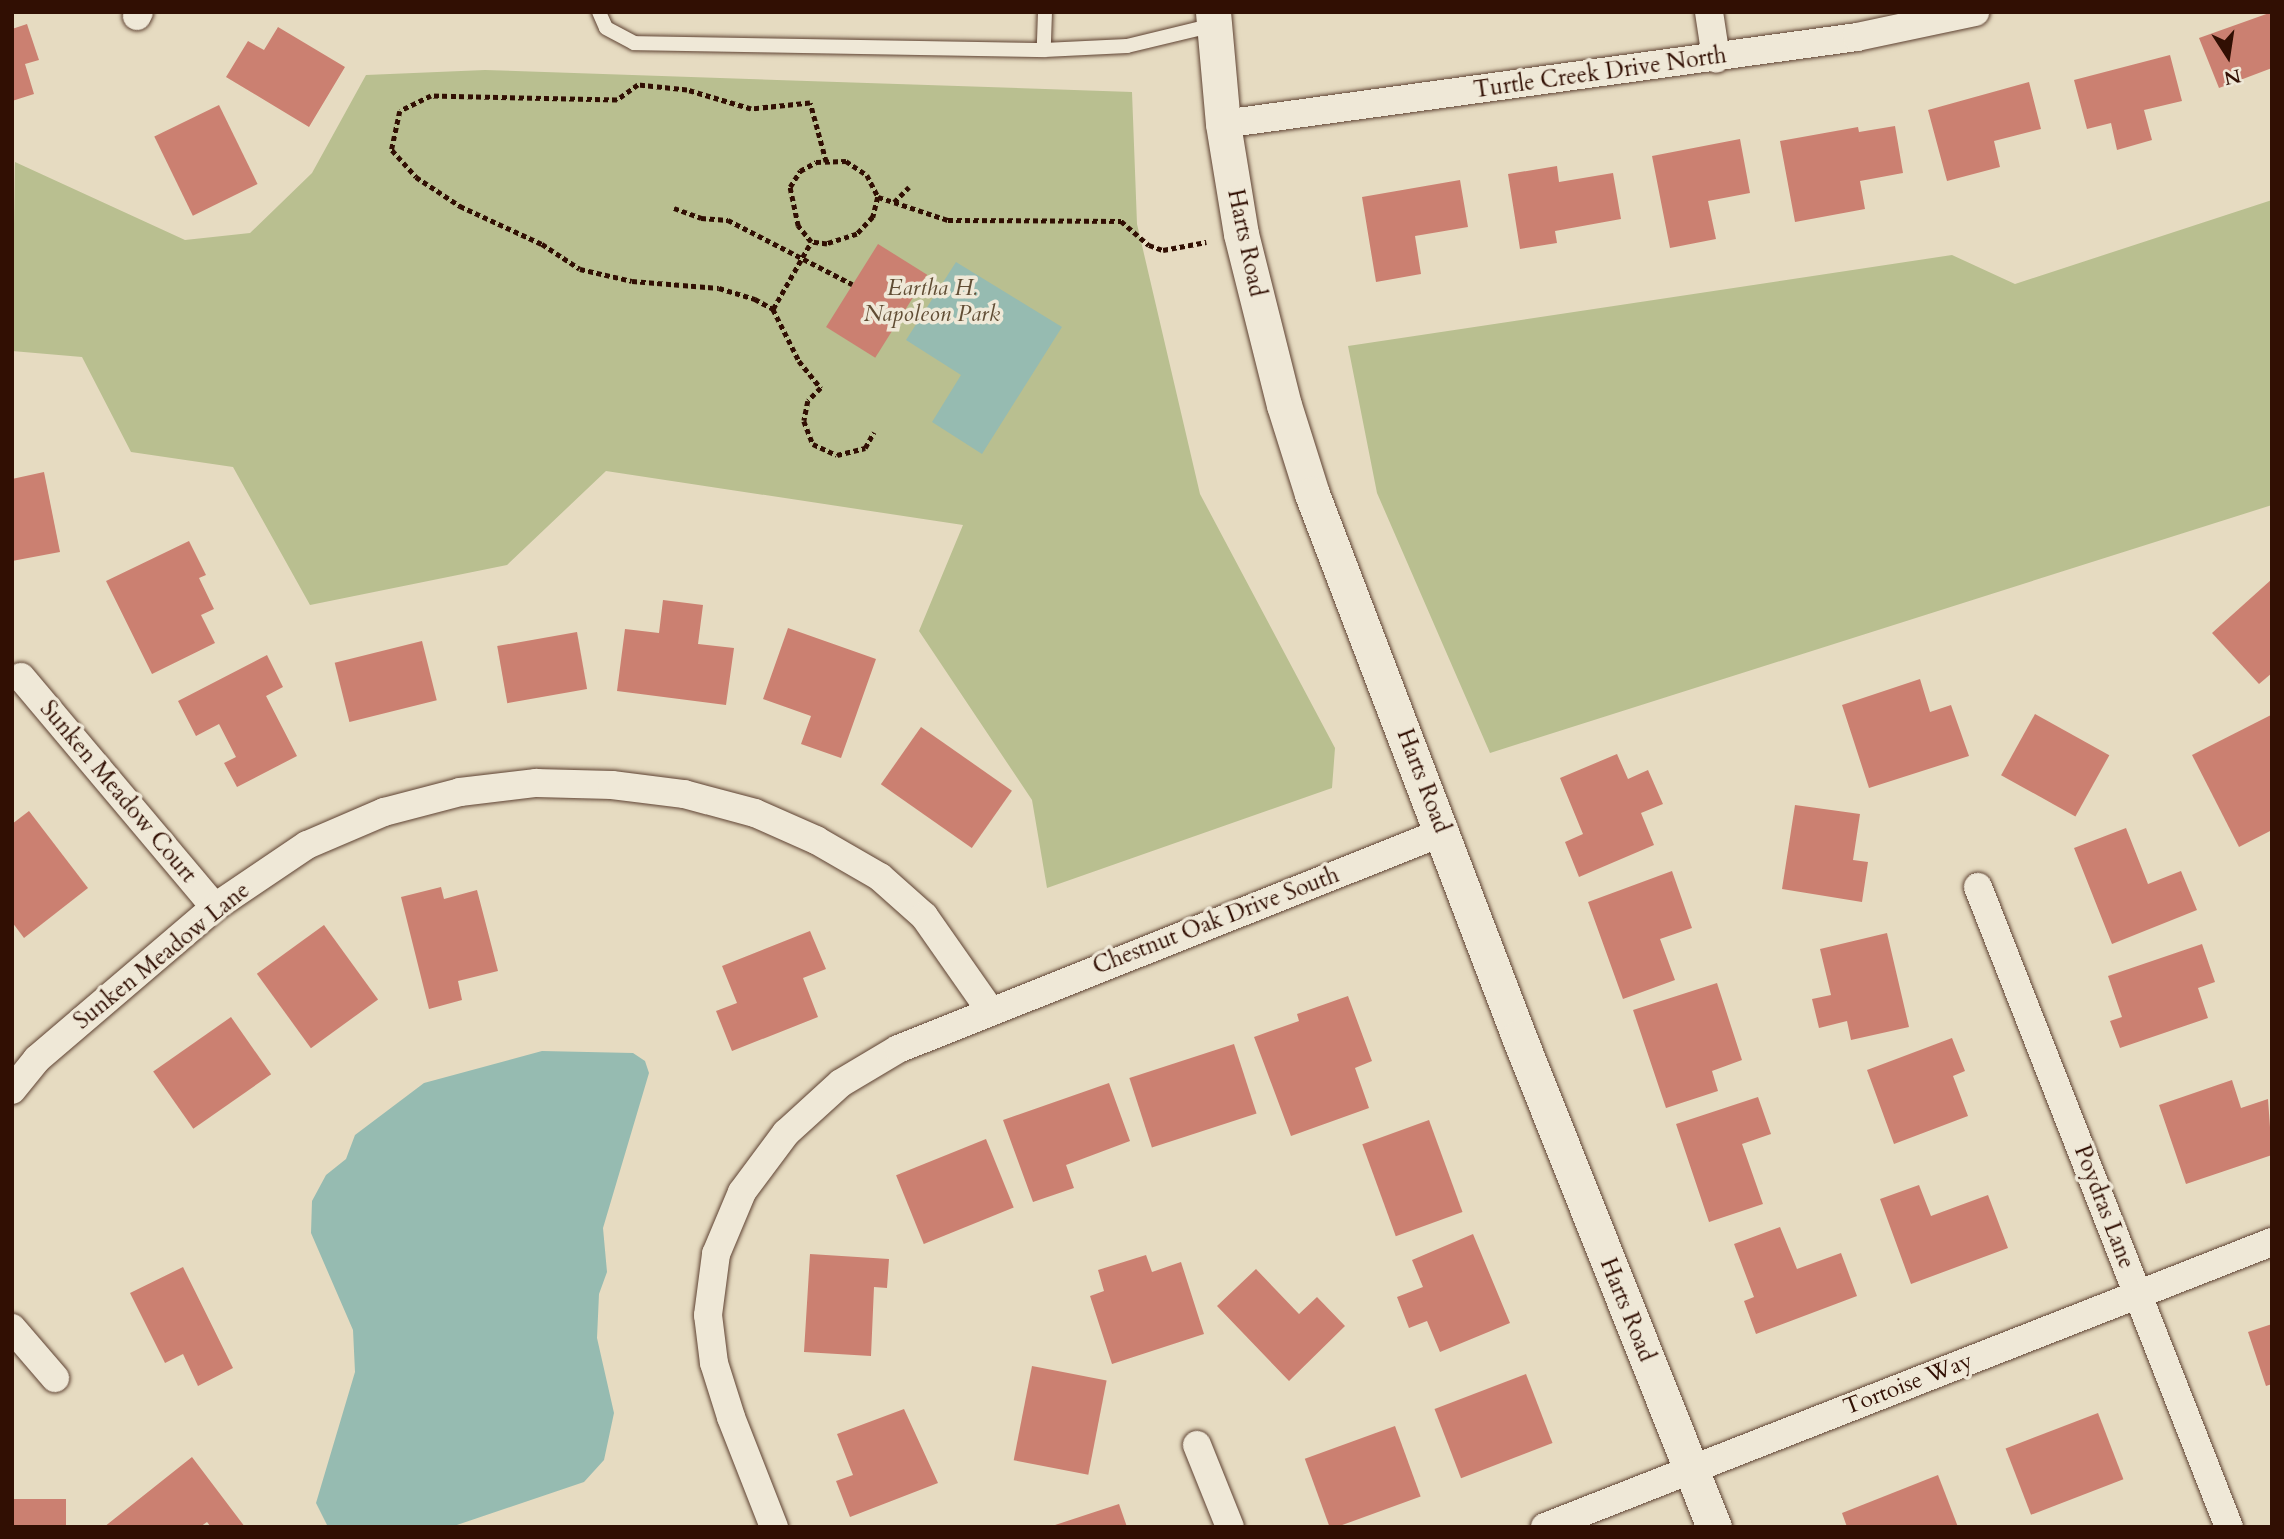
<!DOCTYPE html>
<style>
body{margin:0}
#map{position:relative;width:2284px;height:1539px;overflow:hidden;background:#e6dbc1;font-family:Cardo,serif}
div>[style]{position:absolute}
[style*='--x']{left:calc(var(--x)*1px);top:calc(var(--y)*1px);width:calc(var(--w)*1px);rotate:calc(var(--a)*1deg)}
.green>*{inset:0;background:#b9bf90}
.water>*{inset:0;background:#96bbb1}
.building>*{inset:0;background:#cb8071;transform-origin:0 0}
.path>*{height:4.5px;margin-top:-2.25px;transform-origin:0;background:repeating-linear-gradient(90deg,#310f03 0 5px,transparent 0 8.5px)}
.roads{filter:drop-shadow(0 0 2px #5e4232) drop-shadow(0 0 2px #5e4232)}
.service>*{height:14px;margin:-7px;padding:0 7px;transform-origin:7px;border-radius:7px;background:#efe8d7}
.minor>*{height:28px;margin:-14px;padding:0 14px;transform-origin:14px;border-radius:14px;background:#efe8d7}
.tertiary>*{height:35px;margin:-17.5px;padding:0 17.5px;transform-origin:17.5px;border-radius:17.5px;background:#efe8d7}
span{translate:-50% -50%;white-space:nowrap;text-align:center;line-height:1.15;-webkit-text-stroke:7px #efe8d7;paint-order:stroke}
.street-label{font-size:23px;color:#310f03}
.park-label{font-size:23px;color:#614d34;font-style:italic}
.frame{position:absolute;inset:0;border:14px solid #310f03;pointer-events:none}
.north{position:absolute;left:2193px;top:21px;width:70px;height:70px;-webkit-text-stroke:5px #efe8d7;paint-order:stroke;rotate:168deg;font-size:19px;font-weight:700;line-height:28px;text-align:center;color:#310f03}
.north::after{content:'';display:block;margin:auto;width:24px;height:32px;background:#310f03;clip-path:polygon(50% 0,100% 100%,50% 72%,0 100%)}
</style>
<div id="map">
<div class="green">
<div style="clip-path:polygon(485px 70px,1132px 92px,1137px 224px,1200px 494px,1335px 748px,1332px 788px,1047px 888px,1032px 800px,919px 631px,963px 525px,606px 471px,507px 565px,310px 605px,233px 467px,131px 452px,82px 357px,12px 351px,15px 162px,185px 240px,250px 233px,312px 173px,366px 75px)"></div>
<div style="clip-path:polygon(2272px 200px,2272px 505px,1490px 753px,1377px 493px,1348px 346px,1952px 255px,2015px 284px)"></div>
</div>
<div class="water">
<div style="clip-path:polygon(956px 262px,1062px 327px,982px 454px,932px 422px,961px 375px,906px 340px)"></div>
<div style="clip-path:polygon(542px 1051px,633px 1053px,645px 1061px,649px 1073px,603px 1228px,607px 1272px,599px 1294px,597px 1338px,614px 1413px,604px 1460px,584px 1482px,451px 1527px,328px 1527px,316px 1503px,355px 1372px,353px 1330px,311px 1233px,312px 1201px,326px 1175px,346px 1159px,355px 1135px,424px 1083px)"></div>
</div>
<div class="building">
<div style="clip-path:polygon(2272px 12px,2272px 68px,2219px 88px,2199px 38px)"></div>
<div style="clip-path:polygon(27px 24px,39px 60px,25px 64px,34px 94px,12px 101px,12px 29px)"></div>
<div style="clip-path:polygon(278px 27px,345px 67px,309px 127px,226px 77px,248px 41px,264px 50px)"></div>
<div style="clip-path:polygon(2170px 55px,2182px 101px,2144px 110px,2152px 140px,2117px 150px,2111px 123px,2087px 129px,2074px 80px)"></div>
<div style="clip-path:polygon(2029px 82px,2041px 129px,1994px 141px,2000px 167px,1947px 181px,1928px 110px)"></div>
<div style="left:219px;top:105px;width:88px;height:72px;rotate:64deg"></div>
<div style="clip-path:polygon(1895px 126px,1903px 173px,1860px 181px,1865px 209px,1795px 222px,1780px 141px,1858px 127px,1859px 132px)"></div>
<div style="clip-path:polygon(1740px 139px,1750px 193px,1708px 201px,1716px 239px,1670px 248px,1652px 156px)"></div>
<div style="clip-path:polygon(1557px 166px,1559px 182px,1613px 173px,1621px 219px,1555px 231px,1557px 243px,1520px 249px,1508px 174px)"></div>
<div style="clip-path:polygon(1460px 180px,1468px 227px,1415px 236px,1421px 274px,1376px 282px,1362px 197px)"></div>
<div style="left:878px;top:244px;width:58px;height:98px;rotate:32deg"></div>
<div style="clip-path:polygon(44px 472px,60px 552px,12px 561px,12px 479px)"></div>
<div style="clip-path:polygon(189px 541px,206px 575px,199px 578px,214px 609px,201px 615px,215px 643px,152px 674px,106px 581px)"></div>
<div style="clip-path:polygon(2272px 579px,2272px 673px,2259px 684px,2212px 633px)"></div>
<div style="clip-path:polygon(663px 600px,703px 605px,698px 644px,734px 648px,726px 705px,617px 691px,625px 629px,659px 633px)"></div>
<div style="clip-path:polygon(788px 628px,876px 659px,841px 758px,801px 744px,811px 716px,763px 699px)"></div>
<div style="left:577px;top:632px;width:58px;height:81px;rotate:80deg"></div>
<div style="left:422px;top:641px;width:61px;height:90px;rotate:76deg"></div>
<div style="clip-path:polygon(267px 655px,283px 687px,266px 696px,297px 756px,237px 787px,224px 763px,236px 757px,219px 724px,196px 736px,178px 701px)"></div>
<div style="clip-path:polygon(1920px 679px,1930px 712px,1951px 705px,1969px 756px,1869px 788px,1842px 705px)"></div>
<div style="left:2035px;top:714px;width:85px;height:70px;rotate:29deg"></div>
<div style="clip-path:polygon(2271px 715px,2272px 830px,2239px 847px,2192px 755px)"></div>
<div style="left:921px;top:727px;width:111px;height:70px;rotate:35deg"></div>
<div style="clip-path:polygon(1617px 754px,1628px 779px,1648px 770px,1663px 804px,1641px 813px,1654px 845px,1579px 877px,1565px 842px,1583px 834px,1560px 778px)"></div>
<div style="clip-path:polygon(1795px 805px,1860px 814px,1853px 860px,1868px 862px,1862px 902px,1782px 889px)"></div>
<div style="clip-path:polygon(29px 811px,88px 888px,24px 938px,12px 922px,12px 824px)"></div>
<div style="clip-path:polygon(2126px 828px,2148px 884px,2181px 871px,2197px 910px,2112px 944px,2074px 848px)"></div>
<div style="clip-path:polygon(1672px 871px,1692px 928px,1660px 939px,1675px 980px,1623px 999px,1588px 902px)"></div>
<div style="clip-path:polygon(441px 887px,444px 899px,477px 890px,498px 971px,458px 981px,462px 1000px,429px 1009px,401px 897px)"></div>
<div style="left:324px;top:925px;width:92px;height:83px;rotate:54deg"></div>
<div style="clip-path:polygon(810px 931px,826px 969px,803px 978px,818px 1017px,732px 1051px,716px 1011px,737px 1003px,722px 966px)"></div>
<div style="clip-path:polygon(1887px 933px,1909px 1027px,1851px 1040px,1847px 1021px,1819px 1028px,1812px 999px,1831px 995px,1820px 949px)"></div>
<div style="clip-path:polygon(2202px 944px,2215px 982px,2198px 988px,2208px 1018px,2120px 1048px,2110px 1021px,2122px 1017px,2108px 976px)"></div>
<div style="clip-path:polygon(1717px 983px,1742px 1060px,1712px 1071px,1718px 1091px,1666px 1108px,1633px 1010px)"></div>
<div style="clip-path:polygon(1348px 996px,1372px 1061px,1355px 1068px,1369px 1108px,1291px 1136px,1254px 1037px,1299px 1021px,1297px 1014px)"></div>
<div style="left:231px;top:1017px;width:70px;height:95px;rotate:55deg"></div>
<div style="clip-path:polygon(1952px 1038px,1965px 1071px,1953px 1076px,1968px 1116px,1894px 1144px,1867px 1070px)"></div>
<div style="left:1234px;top:1044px;width:73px;height:110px;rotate:72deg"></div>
<div style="clip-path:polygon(2232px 1080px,2241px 1108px,2268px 1099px,2272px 1155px,2186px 1184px,2159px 1105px)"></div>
<div style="clip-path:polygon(1109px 1083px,1130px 1141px,1066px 1165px,1074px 1188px,1033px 1202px,1003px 1120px)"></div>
<div style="clip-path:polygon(1758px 1097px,1771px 1134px,1742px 1144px,1763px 1204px,1709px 1222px,1676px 1124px)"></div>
<div style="left:1429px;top:1120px;width:98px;height:71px;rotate:70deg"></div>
<div style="left:986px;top:1139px;width:74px;height:97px;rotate:68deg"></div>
<div style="clip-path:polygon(1919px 1185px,1931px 1216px,1988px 1195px,2008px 1248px,1911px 1284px,1880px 1199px)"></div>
<div style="clip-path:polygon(1780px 1227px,1797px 1269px,1841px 1253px,1857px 1296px,1756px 1334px,1744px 1301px,1754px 1297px,1734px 1244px)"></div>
<div style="clip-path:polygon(1473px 1234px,1510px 1323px,1440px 1352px,1427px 1321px,1409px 1328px,1397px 1297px,1423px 1287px,1412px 1260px)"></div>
<div style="clip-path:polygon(810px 1254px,889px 1259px,887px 1288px,874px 1287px,871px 1356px,804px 1352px)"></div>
<div style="clip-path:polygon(1146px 1255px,1152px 1272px,1181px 1262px,1204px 1334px,1112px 1364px,1090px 1296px,1104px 1291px,1098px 1270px)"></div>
<div style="clip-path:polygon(183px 1267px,233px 1368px,198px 1386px,183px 1354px,165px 1363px,130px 1293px)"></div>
<div style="clip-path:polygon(1256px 1269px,1299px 1314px,1317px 1297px,1345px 1326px,1289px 1381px,1217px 1306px)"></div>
<div style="clip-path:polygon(2272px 1324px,2272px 1384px,2266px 1386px,2248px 1332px)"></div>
<div style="left:1032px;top:1366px;width:76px;height:96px;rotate:11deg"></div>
<div style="left:1526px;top:1374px;width:74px;height:98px;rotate:69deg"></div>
<div style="clip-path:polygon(904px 1409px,938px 1483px,850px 1517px,836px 1481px,853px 1475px,837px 1434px)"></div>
<div style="left:2098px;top:1413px;width:71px;height:99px;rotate:69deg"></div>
<div style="left:1395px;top:1426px;width:75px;height:96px;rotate:70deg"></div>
<div style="clip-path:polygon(192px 1457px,245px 1527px,211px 1527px,207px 1522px,200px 1527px,104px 1527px)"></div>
<div style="clip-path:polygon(1938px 1475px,1958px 1527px,1847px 1527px,1842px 1513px)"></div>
<div style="left:12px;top:1499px;width:54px;height:28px"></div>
<div style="clip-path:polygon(1119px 1504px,1127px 1527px,1052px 1527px,1052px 1526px)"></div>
</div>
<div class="path">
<div style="--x:826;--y:162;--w:61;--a:-105.2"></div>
<div style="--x:810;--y:103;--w:59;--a:174.2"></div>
<div style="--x:751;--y:109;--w:67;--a:-163.5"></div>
<div style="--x:687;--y:90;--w:49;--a:-174.2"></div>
<div style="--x:638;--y:85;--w:26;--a:144"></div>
<div style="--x:617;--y:100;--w:186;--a:-178.8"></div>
<div style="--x:431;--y:96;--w:34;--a:154"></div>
<div style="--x:400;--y:111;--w:40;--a:102"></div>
<div style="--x:392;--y:150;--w:36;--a:48"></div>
<div style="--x:416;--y:177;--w:53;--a:33.4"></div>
<div style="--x:460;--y:206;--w:90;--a:24.9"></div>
<div style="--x:542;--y:244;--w:45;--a:33.3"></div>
<div style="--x:580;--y:269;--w:53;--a:13"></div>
<div style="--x:632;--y:281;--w:87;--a:4.6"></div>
<div style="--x:719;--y:288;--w:38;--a:17"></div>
<div style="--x:755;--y:299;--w:21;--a:29"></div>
<div style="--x:773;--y:309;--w:58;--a:63.4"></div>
<div style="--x:799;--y:361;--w:35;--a:51"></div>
<div style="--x:821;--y:388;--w:18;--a:135"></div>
<div style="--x:808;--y:401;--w:20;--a:101"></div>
<div style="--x:804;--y:421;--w:25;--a:69"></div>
<div style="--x:813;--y:444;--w:26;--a:25"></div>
<div style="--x:837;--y:455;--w:29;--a:-14"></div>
<div style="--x:865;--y:448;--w:18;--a:-61"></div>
<div style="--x:878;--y:197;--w:21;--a:104"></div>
<div style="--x:873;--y:217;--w:23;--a:133"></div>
<div style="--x:857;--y:234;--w:32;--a:162"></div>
<div style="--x:827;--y:244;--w:16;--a:-173"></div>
<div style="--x:811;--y:242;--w:21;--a:-129"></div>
<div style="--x:798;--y:226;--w:40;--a:-102"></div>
<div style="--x:790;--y:187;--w:19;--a:-58"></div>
<div style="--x:800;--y:171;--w:18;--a:-29"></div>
<div style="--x:816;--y:162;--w:30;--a:-2"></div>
<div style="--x:846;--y:161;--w:25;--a:34"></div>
<div style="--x:867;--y:175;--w:25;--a:63"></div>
<div style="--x:878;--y:197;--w:74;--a:18.2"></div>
<div style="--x:948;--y:220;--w:173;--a:0.3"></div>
<div style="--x:1121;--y:221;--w:37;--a:41"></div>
<div style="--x:1149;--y:245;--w:15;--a:20"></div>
<div style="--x:1163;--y:250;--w:44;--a:-10.5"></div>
<div style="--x:894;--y:202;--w:21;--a:-45"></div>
<div style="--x:674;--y:208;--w:29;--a:20"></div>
<div style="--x:701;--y:218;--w:27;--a:4"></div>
<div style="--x:728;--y:220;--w:140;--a:27.3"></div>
<div style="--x:773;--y:309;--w:77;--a:-60.4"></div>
</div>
<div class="roads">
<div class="service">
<div style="--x:599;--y:12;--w:17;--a:66"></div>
<div style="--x:606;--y:28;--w:32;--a:28"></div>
<div style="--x:634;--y:43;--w:410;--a:1"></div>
<div style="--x:1045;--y:12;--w:38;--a:92"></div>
<div style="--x:1044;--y:50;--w:83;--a:-2.8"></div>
<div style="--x:1127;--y:46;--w:89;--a:-13.6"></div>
</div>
<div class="minor">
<div style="--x:1709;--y:12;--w:47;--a:81.3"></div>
<div style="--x:137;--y:16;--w:4;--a:-63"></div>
<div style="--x:1223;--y:124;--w:640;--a:-7.81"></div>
<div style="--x:1857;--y:37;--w:121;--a:-12"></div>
<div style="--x:21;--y:677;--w:301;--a:49.9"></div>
<div style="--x:1978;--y:887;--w:687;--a:68.59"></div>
<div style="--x:12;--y:1090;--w:40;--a:-51"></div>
<div style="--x:37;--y:1059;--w:234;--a:-40.5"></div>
<div style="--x:215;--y:907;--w:111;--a:-34"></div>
<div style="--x:307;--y:845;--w:84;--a:-23.2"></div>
<div style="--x:384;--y:812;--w:79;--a:-14.7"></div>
<div style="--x:460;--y:792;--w:77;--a:-6.8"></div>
<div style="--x:536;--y:783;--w:76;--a:1.5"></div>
<div style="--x:612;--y:785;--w:73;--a:7.1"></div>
<div style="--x:684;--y:794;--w:73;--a:15"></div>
<div style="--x:755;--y:813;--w:67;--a:23.9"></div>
<div style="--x:816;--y:840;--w:74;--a:30"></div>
<div style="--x:880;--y:877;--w:59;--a:41.6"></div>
<div style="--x:924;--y:916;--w:113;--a:55"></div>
<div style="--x:12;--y:1328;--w:66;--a:49.3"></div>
<div style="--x:1197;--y:1445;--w:88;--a:68.1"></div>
<div style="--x:774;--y:1527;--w:118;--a:-111.4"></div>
<div style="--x:731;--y:1417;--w:57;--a:-107.5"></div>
<div style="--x:714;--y:1363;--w:48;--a:-97.1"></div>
<div style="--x:708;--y:1315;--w:62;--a:-82.5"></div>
<div style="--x:716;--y:1254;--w:67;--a:-67.2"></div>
<div style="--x:742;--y:1192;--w:74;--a:-53.3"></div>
<div style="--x:786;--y:1133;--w:74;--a:-42.3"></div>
<div style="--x:841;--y:1083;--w:66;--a:-30.8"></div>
<div style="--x:898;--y:1049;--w:587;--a:-21.71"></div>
<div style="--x:1545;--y:1527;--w:781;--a:-21.41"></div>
</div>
<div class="tertiary">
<div style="--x:1213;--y:12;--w:112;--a:84.9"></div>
<div style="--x:1223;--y:124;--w:111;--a:80.7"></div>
<div style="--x:1241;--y:234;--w:176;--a:75.9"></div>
<div style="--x:1284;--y:405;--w:93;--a:72.5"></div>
<div style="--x:1312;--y:494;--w:581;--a:69.13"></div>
<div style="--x:1519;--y:1037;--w:527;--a:68.3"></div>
</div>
</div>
<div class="street-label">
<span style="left:1600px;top:73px;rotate:-8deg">Turtle Creek Drive North</span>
<span style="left:1246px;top:243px;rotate:78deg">Harts Road</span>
<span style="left:1423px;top:781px;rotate:69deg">Harts Road</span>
<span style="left:118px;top:792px;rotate:50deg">Sunken Meadow Court</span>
<span style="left:1216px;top:921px;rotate:-21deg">Chestnut Oak Drive South</span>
<span style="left:162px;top:956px;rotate:-39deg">Sunken Meadow Lane</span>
<span style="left:2104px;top:1207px;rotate:69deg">Poydras Lane</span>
<span style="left:1627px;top:1310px;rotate:68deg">Harts Road</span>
<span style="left:1908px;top:1384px;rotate:-21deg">Tortoise Way</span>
</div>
<div class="park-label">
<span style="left:932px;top:301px">Eartha H.<br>Napoleon Park</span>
</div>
<div class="frame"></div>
<div class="north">N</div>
</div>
